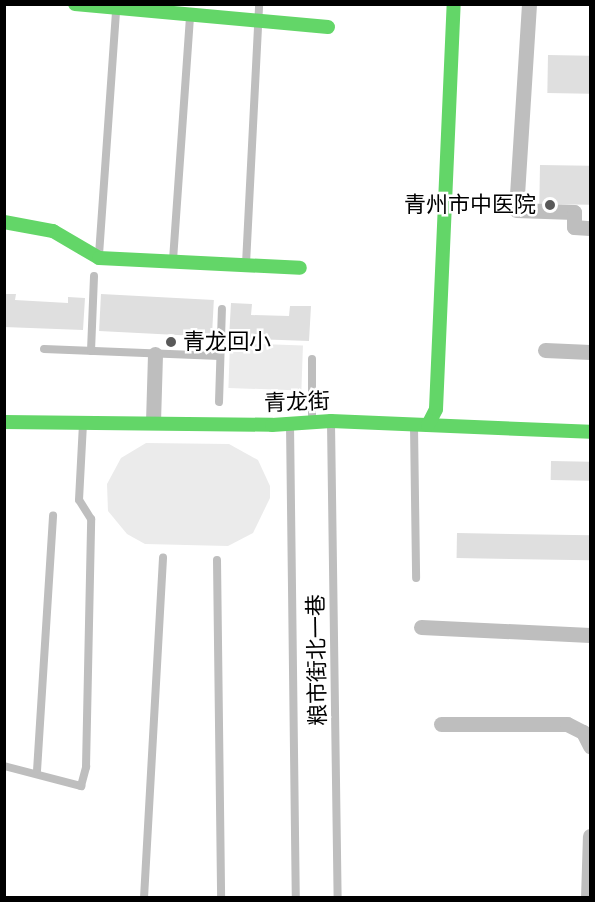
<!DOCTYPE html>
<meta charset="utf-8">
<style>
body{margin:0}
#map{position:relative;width:595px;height:902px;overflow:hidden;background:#fff;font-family:"Titillium Web","Noto Sans SC",sans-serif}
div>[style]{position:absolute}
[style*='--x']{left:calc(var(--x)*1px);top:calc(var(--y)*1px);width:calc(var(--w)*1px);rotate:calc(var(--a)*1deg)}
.green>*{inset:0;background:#ebebeb;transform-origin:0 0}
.building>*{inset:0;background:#dfdfdf;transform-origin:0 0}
.lane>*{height:8px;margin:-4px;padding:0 4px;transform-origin:4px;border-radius:4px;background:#bebebe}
.street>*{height:15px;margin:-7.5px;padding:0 7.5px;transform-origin:7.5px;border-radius:7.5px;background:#bebebe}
.fast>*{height:14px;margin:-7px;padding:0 7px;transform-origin:7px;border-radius:7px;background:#63d668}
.dots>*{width:16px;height:16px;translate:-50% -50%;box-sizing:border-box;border:3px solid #fff;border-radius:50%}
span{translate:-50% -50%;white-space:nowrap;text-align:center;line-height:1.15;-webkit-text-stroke:5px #fff;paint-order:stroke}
.poi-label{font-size:22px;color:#000}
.right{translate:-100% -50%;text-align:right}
.left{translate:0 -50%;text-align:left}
.street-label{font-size:22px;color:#000}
.frame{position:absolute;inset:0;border:6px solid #000;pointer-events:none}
</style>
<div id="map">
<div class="green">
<div style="left:230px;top:343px;width:73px;height:45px;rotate:2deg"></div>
<div style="clip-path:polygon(146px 443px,229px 444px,258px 460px,270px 486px,270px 498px,253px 533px,228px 546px,145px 544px,127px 534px,108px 511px,107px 484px,121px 458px)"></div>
</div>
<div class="building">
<div style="left:548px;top:55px;width:42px;height:38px;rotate:1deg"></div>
<div style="left:540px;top:165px;width:50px;height:39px;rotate:1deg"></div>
<div style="clip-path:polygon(4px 294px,16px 294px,15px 300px,68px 303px,68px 297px,85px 298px,83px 330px,4px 327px)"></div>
<div style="left:101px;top:294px;width:113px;height:37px;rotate:3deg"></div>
<div style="clip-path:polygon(231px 303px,252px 304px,251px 315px,289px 316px,290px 306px,311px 306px,309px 341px,229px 338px)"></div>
<div style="left:551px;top:461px;width:39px;height:19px;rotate:1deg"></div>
<div style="left:457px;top:533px;width:133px;height:25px;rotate:1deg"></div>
</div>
<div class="lane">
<div style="--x:99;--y:255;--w:244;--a:-86"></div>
<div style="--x:173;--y:260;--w:246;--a:-86"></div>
<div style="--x:246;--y:264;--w:260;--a:-87.1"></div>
<div style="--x:44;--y:349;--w:176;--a:2.3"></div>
<div style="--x:91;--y:351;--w:75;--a:-87.7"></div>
<div style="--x:219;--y:402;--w:93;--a:-88.2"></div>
<div style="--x:312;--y:420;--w:61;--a:-90"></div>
<div style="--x:331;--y:423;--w:475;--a:89.2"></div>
<div style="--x:290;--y:424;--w:474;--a:89.3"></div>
<div style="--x:414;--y:426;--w:152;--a:89.2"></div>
<div style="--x:217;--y:560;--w:338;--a:89.3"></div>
<div style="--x:4;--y:766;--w:80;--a:14.6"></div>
<div style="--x:81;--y:786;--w:20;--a:-75"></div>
<div style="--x:86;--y:767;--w:248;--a:-88.8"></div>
<div style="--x:91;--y:519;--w:22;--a:-122"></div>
<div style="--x:79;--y:500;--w:76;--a:-87"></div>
<div style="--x:37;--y:771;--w:256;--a:-86.4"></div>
<div style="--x:144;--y:898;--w:341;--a:-86.8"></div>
</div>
<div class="street">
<div style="--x:529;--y:4;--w:206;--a:93.6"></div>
<div style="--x:516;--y:210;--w:58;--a:2"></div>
<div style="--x:574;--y:212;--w:15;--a:90"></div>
<div style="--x:574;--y:227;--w:16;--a:4"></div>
<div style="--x:545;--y:350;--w:45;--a:2.5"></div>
<div style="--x:153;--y:422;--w:68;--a:-88.3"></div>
<div style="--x:421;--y:627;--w:169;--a:2.7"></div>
<div style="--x:441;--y:724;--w:126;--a:0"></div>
<div style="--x:567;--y:724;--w:18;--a:27"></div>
<div style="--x:583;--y:732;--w:16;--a:63"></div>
<div style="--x:588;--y:898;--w:62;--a:-88.2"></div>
</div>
<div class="fast">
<div style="--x:75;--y:4;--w:254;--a:5.2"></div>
<div style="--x:4;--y:222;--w:50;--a:10.4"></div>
<div style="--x:53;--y:231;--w:53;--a:30.4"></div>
<div style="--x:99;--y:258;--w:201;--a:2.8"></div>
<div style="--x:4;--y:422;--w:268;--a:0.6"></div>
<div style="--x:272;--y:425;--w:59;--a:-3.9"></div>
<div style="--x:331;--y:421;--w:259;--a:2.4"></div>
<div style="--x:428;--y:425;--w:18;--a:-63"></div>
<div style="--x:436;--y:409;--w:405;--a:-87.5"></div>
</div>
<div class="dots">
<div style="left:550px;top:205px;background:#595959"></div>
<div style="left:171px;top:342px;background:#595959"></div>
</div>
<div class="poi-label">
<span class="right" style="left:536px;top:205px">青州市中医院</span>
<span class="left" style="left:183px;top:342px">青龙回小</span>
</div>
<div class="street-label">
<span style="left:297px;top:402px;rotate:-2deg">青龙街</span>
<span style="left:317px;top:660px;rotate:-91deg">粮市街北一巷</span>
</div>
<div class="frame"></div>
</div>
